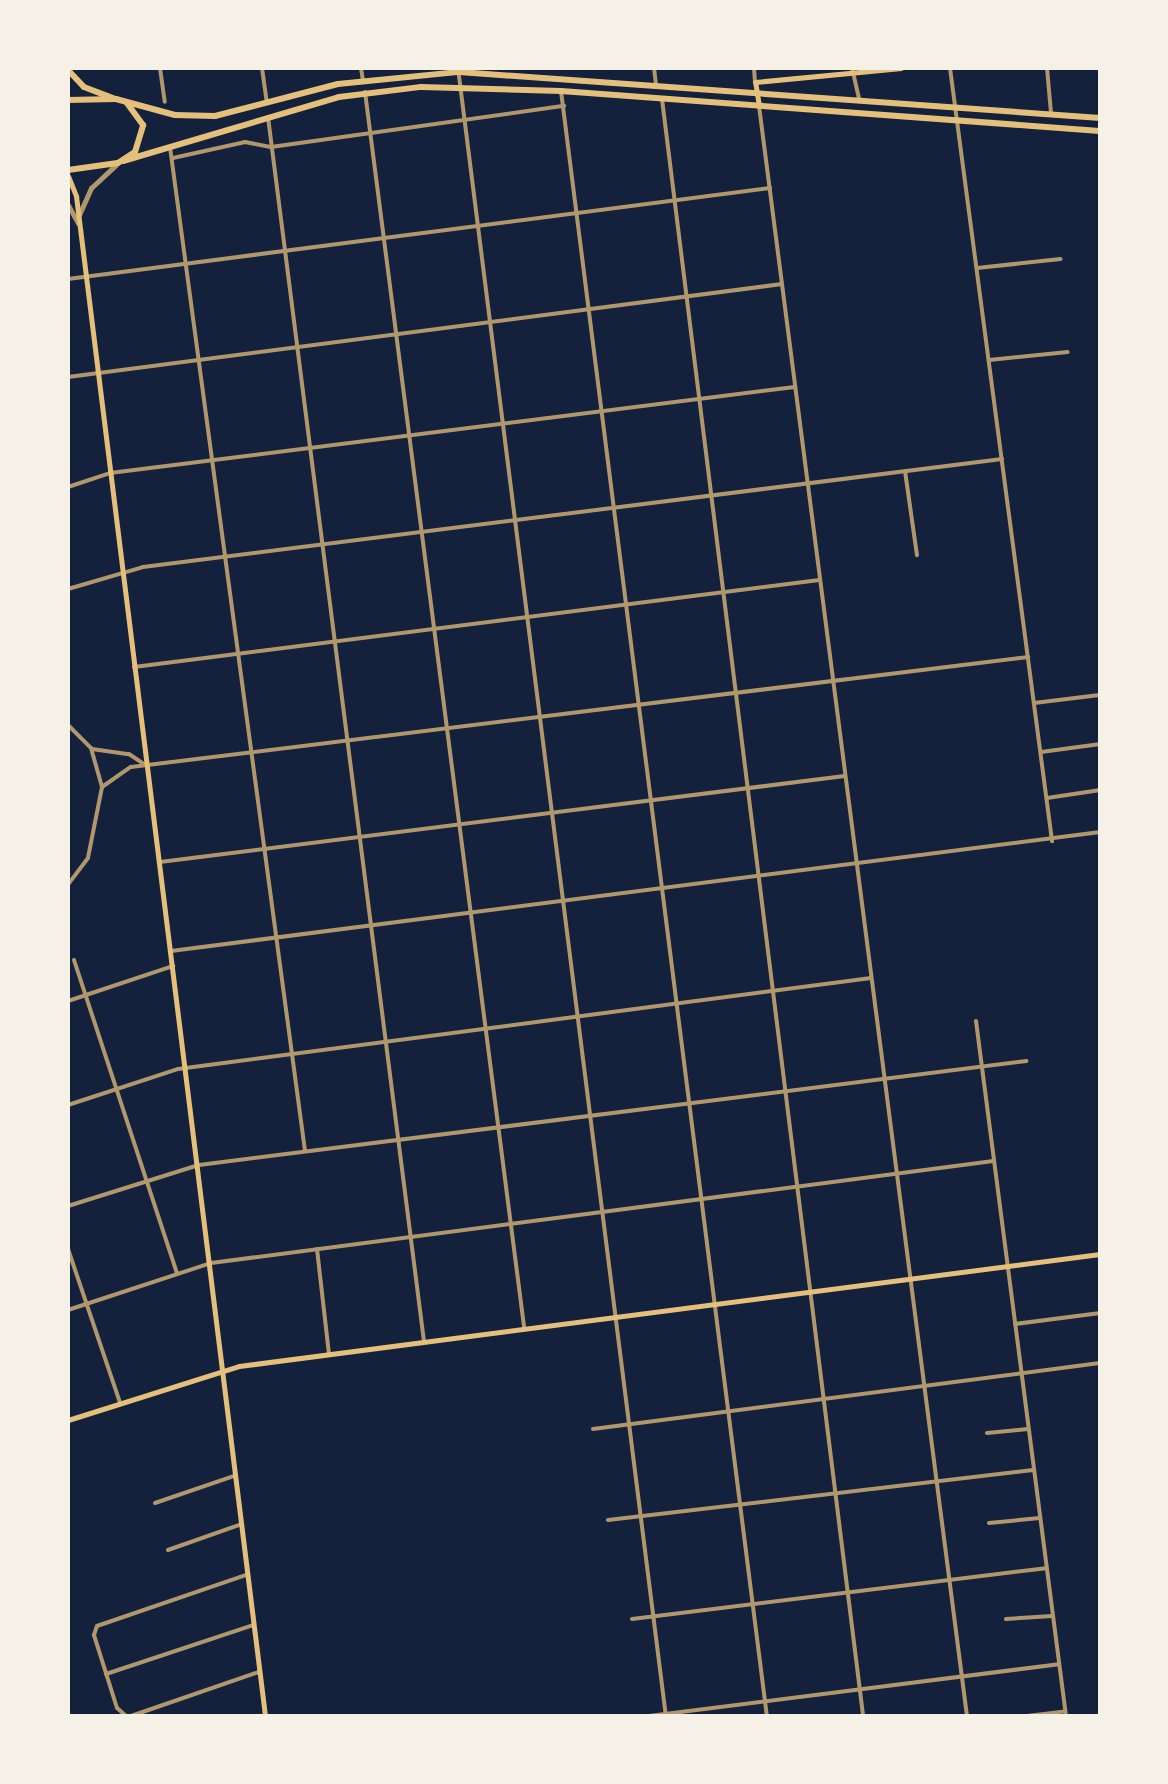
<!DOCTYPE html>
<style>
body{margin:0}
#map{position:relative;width:1168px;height:1784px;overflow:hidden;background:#14213d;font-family:"PT Sans Narrow",sans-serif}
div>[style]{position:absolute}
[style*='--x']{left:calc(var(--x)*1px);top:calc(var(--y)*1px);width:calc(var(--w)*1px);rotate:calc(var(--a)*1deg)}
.minor>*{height:4px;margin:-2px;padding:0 2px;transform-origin:2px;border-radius:2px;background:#b1986c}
.tertiary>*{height:5px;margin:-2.5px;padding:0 2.5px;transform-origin:2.5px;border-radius:2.5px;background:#b1986c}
.secondary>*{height:5px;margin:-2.5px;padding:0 2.5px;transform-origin:2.5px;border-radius:2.5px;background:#e5c07b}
.primary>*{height:6px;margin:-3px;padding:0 3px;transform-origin:3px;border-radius:3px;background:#e5c07b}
.trunk>*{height:6px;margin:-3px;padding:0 3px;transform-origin:3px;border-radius:3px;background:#e5c07b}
span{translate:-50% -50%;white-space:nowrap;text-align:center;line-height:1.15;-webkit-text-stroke:10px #f6f1e7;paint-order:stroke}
.frame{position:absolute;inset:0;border:70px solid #f6f1e7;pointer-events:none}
</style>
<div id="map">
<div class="minor">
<div style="--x:160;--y:68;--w:34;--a:82"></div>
<div style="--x:262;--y:68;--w:34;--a:82"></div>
<div style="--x:361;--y:68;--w:12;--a:81"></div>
<div style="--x:458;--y:68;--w:1661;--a:82.81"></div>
<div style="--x:654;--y:68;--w:17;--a:83"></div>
<div style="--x:754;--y:68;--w:14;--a:86"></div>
<div style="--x:852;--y:68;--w:32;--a:77"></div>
<div style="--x:950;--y:68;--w:780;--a:82.48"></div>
<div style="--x:1047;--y:68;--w:45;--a:84.9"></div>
<div style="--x:561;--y:91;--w:1638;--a:82.78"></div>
<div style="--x:365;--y:92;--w:1245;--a:82.66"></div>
<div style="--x:662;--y:99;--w:1629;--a:82.91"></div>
<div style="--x:759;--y:106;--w:1623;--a:82.64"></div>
<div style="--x:268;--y:117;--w:1235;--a:82.74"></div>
<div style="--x:170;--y:147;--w:1013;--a:82.34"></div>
<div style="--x:173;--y:158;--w:74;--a:-12.5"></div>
<div style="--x:245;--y:142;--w:26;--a:11"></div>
<div style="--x:271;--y:147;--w:296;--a:-8"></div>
<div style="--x:977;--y:268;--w:84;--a:-6.1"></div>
<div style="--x:68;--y:279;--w:708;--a:-7.39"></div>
<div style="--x:989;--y:360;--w:79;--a:-5.8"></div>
<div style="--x:68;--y:377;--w:720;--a:-7.42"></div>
<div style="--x:905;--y:471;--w:85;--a:81.9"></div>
<div style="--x:68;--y:487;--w:44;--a:-18.4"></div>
<div style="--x:110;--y:473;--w:690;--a:-7.16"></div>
<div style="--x:68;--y:589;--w:78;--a:-16.3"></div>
<div style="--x:143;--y:567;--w:866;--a:-7.17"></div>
<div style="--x:134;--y:667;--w:691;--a:-7.24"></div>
<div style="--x:1034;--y:703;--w:66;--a:-6.9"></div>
<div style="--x:68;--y:725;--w:33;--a:45"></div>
<div style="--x:91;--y:748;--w:41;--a:74.2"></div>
<div style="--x:102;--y:787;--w:72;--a:101.2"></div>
<div style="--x:88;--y:858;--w:34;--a:127"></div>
<div style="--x:92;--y:749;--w:37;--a:8"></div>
<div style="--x:129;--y:754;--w:22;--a:34"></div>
<div style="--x:1041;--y:752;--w:60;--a:-7.7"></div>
<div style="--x:102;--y:787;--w:35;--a:-35"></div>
<div style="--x:131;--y:767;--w:904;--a:-6.99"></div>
<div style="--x:1047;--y:798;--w:54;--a:-8.6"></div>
<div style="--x:160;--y:862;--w:690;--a:-7.16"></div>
<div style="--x:171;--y:951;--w:937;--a:-7.3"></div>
<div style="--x:74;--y:960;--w:330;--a:71.8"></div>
<div style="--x:68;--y:1001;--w:111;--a:-18.4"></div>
<div style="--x:976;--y:1021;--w:701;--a:82.62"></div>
<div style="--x:68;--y:1105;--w:116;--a:-18.1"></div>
<div style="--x:178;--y:1069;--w:699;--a:-7.48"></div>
<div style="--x:68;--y:1206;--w:137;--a:-17.4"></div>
<div style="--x:199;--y:1165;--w:834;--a:-7.17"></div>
<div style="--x:68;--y:1249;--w:163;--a:71.3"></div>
<div style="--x:317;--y:1249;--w:106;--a:83.5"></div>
<div style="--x:68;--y:1310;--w:151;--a:-18.2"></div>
<div style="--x:211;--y:1263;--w:789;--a:-7.43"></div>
<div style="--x:1015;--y:1324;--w:86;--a:-7.4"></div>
<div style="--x:593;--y:1429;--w:511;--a:-7.42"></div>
<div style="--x:987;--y:1433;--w:41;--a:-5.6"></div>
<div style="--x:155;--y:1503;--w:83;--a:-18.9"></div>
<div style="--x:608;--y:1520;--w:428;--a:-6.7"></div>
<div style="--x:989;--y:1523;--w:51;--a:-5.6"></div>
<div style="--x:168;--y:1550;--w:75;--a:-19.4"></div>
<div style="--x:632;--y:1619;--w:417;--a:-7"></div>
<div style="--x:1006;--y:1619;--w:46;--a:-3.7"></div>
<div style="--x:106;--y:1674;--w:155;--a:-18.4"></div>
<div style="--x:126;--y:1716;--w:12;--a:-138"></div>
<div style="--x:117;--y:1708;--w:77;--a:-107.5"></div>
<div style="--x:94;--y:1635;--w:9;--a:-72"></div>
<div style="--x:97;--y:1626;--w:157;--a:-18.9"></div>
<div style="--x:131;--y:1716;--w:135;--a:-19"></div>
<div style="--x:649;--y:1716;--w:413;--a:-7.2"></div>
<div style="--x:1027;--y:1716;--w:38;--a:-7"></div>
</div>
<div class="tertiary">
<div style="--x:68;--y:205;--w:21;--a:61"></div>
<div style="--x:79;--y:215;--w:30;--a:-66"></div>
<div style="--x:91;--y:188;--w:34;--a:-43"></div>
</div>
<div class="secondary">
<div style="--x:759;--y:106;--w:24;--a:-99"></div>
<div style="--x:755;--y:82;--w:147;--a:-5.5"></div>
<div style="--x:68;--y:176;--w:22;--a:68"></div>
<div style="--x:76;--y:196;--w:1532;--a:82.91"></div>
<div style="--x:68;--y:1420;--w:179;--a:-17.5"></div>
<div style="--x:239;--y:1366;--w:868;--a:-7.41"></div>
</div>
<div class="primary">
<div style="--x:68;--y:70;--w:23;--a:47"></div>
<div style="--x:84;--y:87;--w:33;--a:21"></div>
</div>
<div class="trunk">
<div style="--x:68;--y:100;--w:48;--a:-1.2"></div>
<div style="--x:116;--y:99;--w:61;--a:15.2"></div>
<div style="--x:175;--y:115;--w:40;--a:1.4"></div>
<div style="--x:215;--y:116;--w:127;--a:-14.6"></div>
<div style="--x:338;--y:84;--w:122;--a:-5.7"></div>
<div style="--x:459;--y:72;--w:643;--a:4.1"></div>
<div style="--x:123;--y:161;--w:225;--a:-16.5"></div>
<div style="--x:339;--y:97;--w:83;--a:-7"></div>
<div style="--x:421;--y:87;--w:140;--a:1.6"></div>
<div style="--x:561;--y:91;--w:540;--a:4.24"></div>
<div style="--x:68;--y:170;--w:50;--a:-8"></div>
<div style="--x:118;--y:163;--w:20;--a:-33"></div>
<div style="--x:135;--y:152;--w:28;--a:-73"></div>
<div style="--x:143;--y:125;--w:27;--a:-126"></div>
</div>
<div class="frame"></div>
</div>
